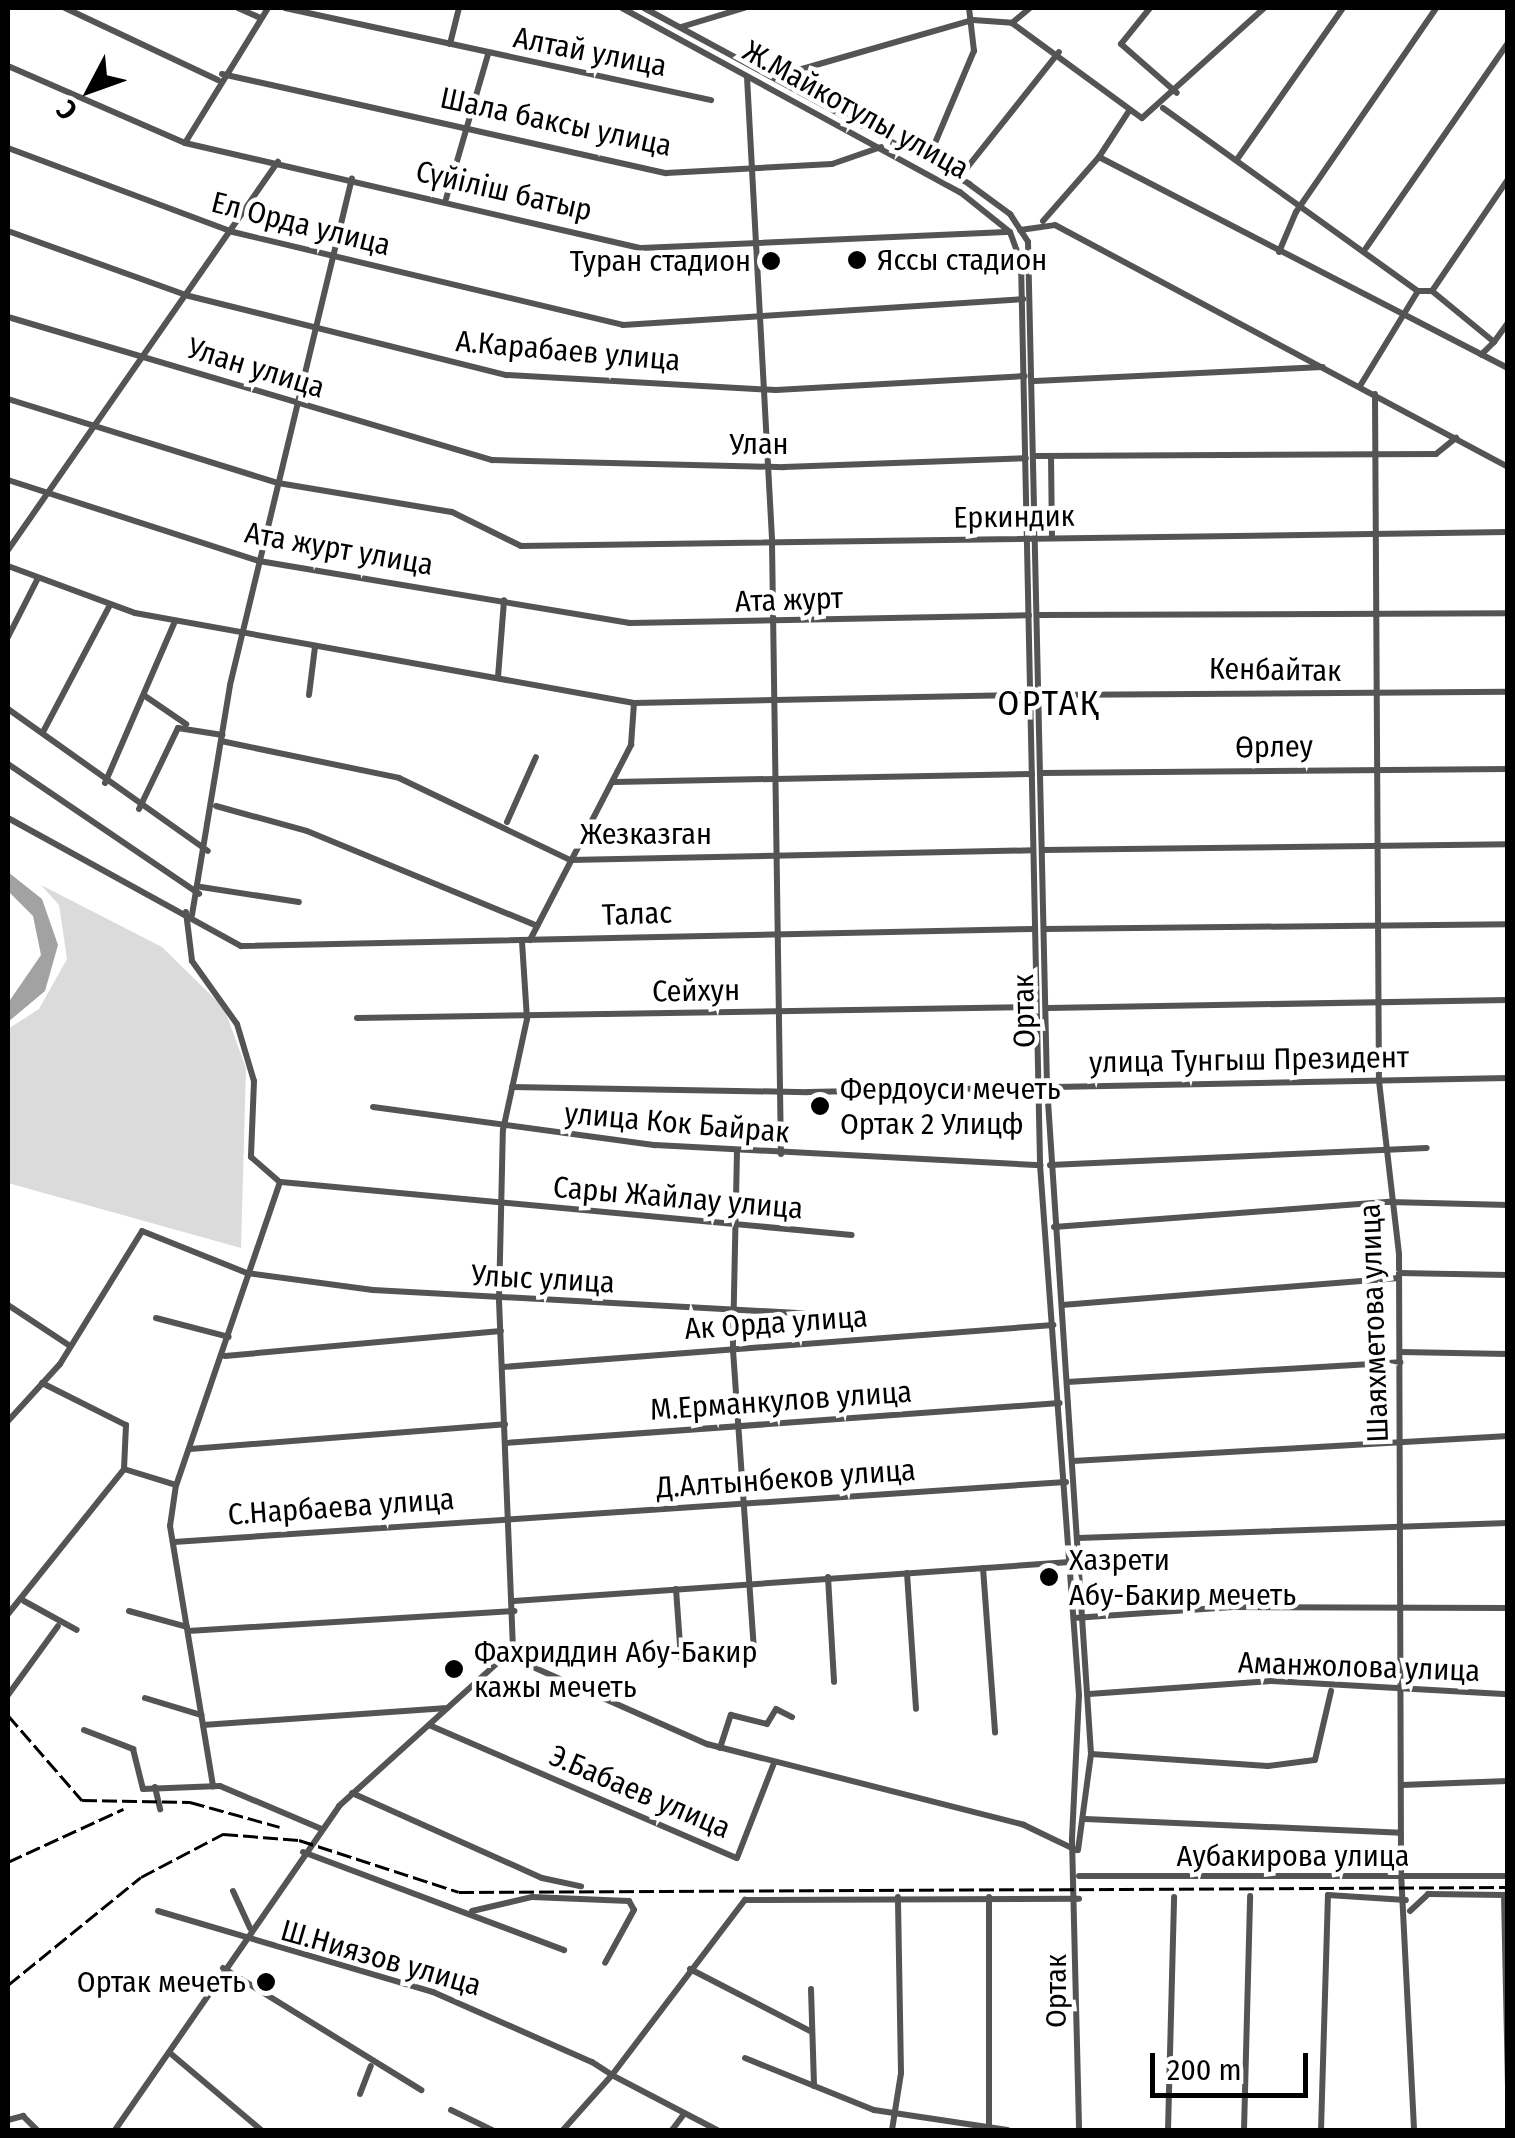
<!DOCTYPE html>
<meta charset="utf-8">
<style>
body{margin:0}
#map{position:relative;width:1515px;height:2138px;overflow:hidden;background:#fff;font-family:"Fira Sans Condensed",sans-serif}
div>[style]{position:absolute}
[style*='--x']{left:calc(var(--x)*1px);top:calc(var(--y)*1px);width:calc(var(--w)*1px);rotate:calc(var(--a)*1deg)}
.green>*{inset:0;background:#dbdbdb}
.water>*{inset:0;background:#a2a2a2}
.minor>*{height:6px;margin:-3px;padding:0 3px;transform-origin:3px;border-radius:3px;background:#545454}
.rail>*{height:2.5px;margin-top:-1.25px;transform-origin:0;background:repeating-linear-gradient(90deg,#000 0 15px,transparent 0 20px)}
.dots>*{width:28px;height:28px;translate:-50% -50%;box-sizing:border-box;border:5px solid #fff;border-radius:50%}
span{translate:-50% -50%;white-space:nowrap;text-align:center;line-height:1.15;-webkit-text-stroke:9px #fff;paint-order:stroke}
.street-label{font-size:30px;color:#000}
.poi-label{font-size:30px;color:#000}
.left{translate:0 -50%;text-align:left}
.right{translate:-100% -50%;text-align:right}
.quarter-label{font-size:35px;color:#000;letter-spacing:2.5px}
.frame{position:absolute;inset:0;border:10px solid #000;pointer-events:none}
.north{position:absolute;left:40px;top:40px;width:100px;height:100px;-webkit-text-stroke:8px #fff;paint-order:stroke;rotate:229deg;font-size:28px;font-weight:700;line-height:40px;text-align:center;color:#000}
.north::after{content:'';display:block;margin:auto;width:35px;height:45px;background:#000;clip-path:polygon(50% 0,100% 100%,50% 72%,0 100%)}
.scale{position:absolute;left:1150px;top:2053px;width:158px;height:45px;box-sizing:border-box;border:5px solid #000;border-top:0;padding-left:12px;font-size:30px;line-height:35px;white-space:nowrap;color:#000;-webkit-text-stroke:8px #fff;paint-order:stroke}
</style>
<div id="map">
<div class="green">
<div style="clip-path:polygon(41px 885px,162px 947px,224px 1008px,246px 1068px,241px 1248px,8px 1183px,8px 1029px,39px 1009px,67px 959px,59px 905px)"></div>
</div>
<div class="water">
<div style="clip-path:polygon(8px 872px,42px 899px,58px 945px,45px 991px,8px 1022px,8px 1003px,41px 955px,33px 916px,8px 891px)"></div>
</div>
<div class="minor">
<div style="--x:65;--y:8;--w:169;--a:25.2"></div>
<div style="--x:238;--y:8;--w:24;--a:24"></div>
<div style="--x:285;--y:8;--w:436;--a:12.2"></div>
<div style="--x:622;--y:8;--w:385;--a:28.6"></div>
<div style="--x:960;--y:192;--w:64;--a:38.7"></div>
<div style="--x:1010;--y:232;--w:32;--a:70"></div>
<div style="--x:1021;--y:262;--w:903;--a:88.79"></div>
<div style="--x:1040;--y:1165;--w:531;--a:85.79"></div>
<div style="--x:1079;--y:1695;--w:145;--a:92.8"></div>
<div style="--x:1072;--y:1840;--w:290;--a:88.6"></div>
<div style="--x:644;--y:8;--w:370;--a:28.4"></div>
<div style="--x:969;--y:184;--w:51;--a:36.2"></div>
<div style="--x:1010;--y:214;--w:33;--a:57"></div>
<div style="--x:1028;--y:242;--w:844;--a:88.71"></div>
<div style="--x:1047;--y:1086;--w:669;--a:86.23"></div>
<div style="--x:1091;--y:1754;--w:97;--a:97.7"></div>
<div style="--x:1150;--y:8;--w:46;--a:128.9"></div>
<div style="--x:1121;--y:44;--w:74;--a:41.2"></div>
<div style="--x:1012;--y:23;--w:23;--a:-40"></div>
<div style="--x:681;--y:27;--w:66;--a:-16.8"></div>
<div style="--x:450;--y:44;--w:37;--a:-76"></div>
<div style="--x:8;--y:66;--w:193;--a:23.5"></div>
<div style="--x:185;--y:143;--w:468;--a:13"></div>
<div style="--x:641;--y:248;--w:366;--a:-2.5"></div>
<div style="--x:222;--y:74;--w:455;--a:12.6"></div>
<div style="--x:666;--y:173;--w:166;--a:-3.1"></div>
<div style="--x:832;--y:164;--w:52;--a:-19.1"></div>
<div style="--x:747;--y:77;--w:467;--a:86.9"></div>
<div style="--x:772;--y:543;--w:611;--a:89.16"></div>
<div style="--x:774;--y:77;--w:207;--a:-16"></div>
<div style="--x:973;--y:20;--w:39;--a:4"></div>
<div style="--x:1012;--y:23;--w:161;--a:36.2"></div>
<div style="--x:1142;--y:118;--w:164;--a:-42"></div>
<div style="--x:1163;--y:108;--w:314;--a:35.7"></div>
<div style="--x:185;--y:143;--w:158;--a:-58.4"></div>
<div style="--x:8;--y:148;--w:240;--a:20.5"></div>
<div style="--x:233;--y:232;--w:401;--a:13.4"></div>
<div style="--x:623;--y:325;--w:401;--a:-3.7"></div>
<div style="--x:1099;--y:157;--w:55;--a:-56.9"></div>
<div style="--x:1238;--y:158;--w:183;--a:-55"></div>
<div style="--x:927;--y:162;--w:121;--a:-67.1"></div>
<div style="--x:974;--y:51;--w:43;--a:-96.6"></div>
<div style="--x:958;--y:179;--w:162;--a:-51.5"></div>
<div style="--x:446;--y:199;--w:151;--a:-73.8"></div>
<div style="--x:1043;--y:221;--w:85;--a:-48.8"></div>
<div style="--x:1099;--y:157;--w:460;--a:27.3"></div>
<div style="--x:1020;--y:230;--w:35;--a:-8"></div>
<div style="--x:1055;--y:225;--w:514;--a:28.11"></div>
<div style="--x:8;--y:231;--w:192;--a:19.8"></div>
<div style="--x:189;--y:296;--w:327;--a:14"></div>
<div style="--x:506;--y:375;--w:270;--a:3.2"></div>
<div style="--x:776;--y:390;--w:249;--a:-3.2"></div>
<div style="--x:1366;--y:248;--w:249;--a:-55.3"></div>
<div style="--x:1279;--y:252;--w:43;--a:-67"></div>
<div style="--x:1296;--y:212;--w:247;--a:-55.5"></div>
<div style="--x:1432;--y:291;--w:135;--a:-55.8"></div>
<div style="--x:8;--y:317;--w:505;--a:16.46"></div>
<div style="--x:492;--y:460;--w:292;--a:1.4"></div>
<div style="--x:784;--y:467;--w:242;--a:-2.1"></div>
<div style="--x:1494;--y:342;--w:24;--a:-54"></div>
<div style="--x:1035;--y:381;--w:288;--a:-2.8"></div>
<div style="--x:1360;--y:386;--w:111;--a:-58.6"></div>
<div style="--x:1418;--y:291;--w:14;--a:0"></div>
<div style="--x:1432;--y:291;--w:80;--a:39.4"></div>
<div style="--x:1494;--y:342;--w:18;--a:135"></div>
<div style="--x:1375;--y:394;--w:687;--a:89.67"></div>
<div style="--x:1379;--y:1081;--w:174;--a:83.4"></div>
<div style="--x:1399;--y:1254;--w:618;--a:89.81"></div>
<div style="--x:1401;--y:1872;--w:258;--a:87.1"></div>
<div style="--x:8;--y:399;--w:283;--a:17.3"></div>
<div style="--x:278;--y:483;--w:176;--a:9.5"></div>
<div style="--x:452;--y:512;--w:77;--a:26.2"></div>
<div style="--x:521;--y:546;--w:987;--a:-0.81"></div>
<div style="--x:1036;--y:456;--w:400;--a:-0.3"></div>
<div style="--x:1436;--y:454;--w:26;--a:-39"></div>
<div style="--x:1051;--y:456;--w:82;--a:89.3"></div>
<div style="--x:8;--y:480;--w:264;--a:17.9"></div>
<div style="--x:259;--y:561;--w:376;--a:9.5"></div>
<div style="--x:630;--y:623;--w:399;--a:-1.1"></div>
<div style="--x:8;--y:550;--w:473;--a:-55.2"></div>
<div style="--x:8;--y:566;--w:135;--a:20.3"></div>
<div style="--x:135;--y:613;--w:507;--a:10.22"></div>
<div style="--x:634;--y:703;--w:397;--a:-1.2"></div>
<div style="--x:1040;--y:615;--w:468;--a:-0.2"></div>
<div style="--x:8;--y:637;--w:66;--a:-63"></div>
<div style="--x:498;--y:677;--w:77;--a:-85.5"></div>
<div style="--x:309;--y:695;--w:48;--a:-82.9"></div>
<div style="--x:1041;--y:695;--w:467;--a:-0.4"></div>
<div style="--x:145;--y:696;--w:50;--a:34.3"></div>
<div style="--x:8;--y:709;--w:245;--a:35.4"></div>
<div style="--x:43;--y:732;--w:144;--a:-62.2"></div>
<div style="--x:221;--y:741;--w:182;--a:11.7"></div>
<div style="--x:399;--y:778;--w:190;--a:25.6"></div>
<div style="--x:570;--y:860;--w:463;--a:-1.2"></div>
<div style="--x:8;--y:764;--w:231;--a:34.2"></div>
<div style="--x:1041;--y:773;--w:467;--a:-0.5"></div>
<div style="--x:614;--y:782;--w:418;--a:-1.1"></div>
<div style="--x:105;--y:783;--w:176;--a:-66.6"></div>
<div style="--x:216;--y:806;--w:94;--a:15.4"></div>
<div style="--x:307;--y:831;--w:249;--a:22.4"></div>
<div style="--x:139;--y:809;--w:90;--a:-64.3"></div>
<div style="--x:178;--y:728;--w:45;--a:9"></div>
<div style="--x:8;--y:818;--w:266;--a:28.8"></div>
<div style="--x:241;--y:946;--w:794;--a:-1.23"></div>
<div style="--x:507;--y:822;--w:71;--a:-66"></div>
<div style="--x:1042;--y:850;--w:466;--a:-0.7"></div>
<div style="--x:201;--y:887;--w:99;--a:8.7"></div>
<div style="--x:186;--y:912;--w:49;--a:83"></div>
<div style="--x:192;--y:961;--w:77;--a:54.5"></div>
<div style="--x:237;--y:1024;--w:59;--a:73.4"></div>
<div style="--x:254;--y:1081;--w:76;--a:92.3"></div>
<div style="--x:251;--y:1157;--w:38;--a:41"></div>
<div style="--x:280;--y:1182;--w:320;--a:108.9"></div>
<div style="--x:176;--y:1485;--w:41;--a:98.3"></div>
<div style="--x:170;--y:1526;--w:264;--a:80.6"></div>
<div style="--x:192;--y:915;--w:233;--a:-80.6"></div>
<div style="--x:230;--y:685;--w:521;--a:-76.47"></div>
<div style="--x:1045;--y:929;--w:463;--a:-0.6"></div>
<div style="--x:530;--y:940;--w:220;--a:-62.6"></div>
<div style="--x:631;--y:745;--w:42;--a:-85.9"></div>
<div style="--x:1048;--y:1008;--w:460;--a:-1"></div>
<div style="--x:357;--y:1018;--w:678;--a:-0.93"></div>
<div style="--x:512;--y:1087;--w:296;--a:1"></div>
<div style="--x:808;--y:1092;--w:700;--a:-1.15"></div>
<div style="--x:373;--y:1107;--w:285;--a:7.7"></div>
<div style="--x:655;--y:1145;--w:386;--a:3"></div>
<div style="--x:737;--y:1151;--w:199;--a:91.2"></div>
<div style="--x:733;--y:1350;--w:312;--a:86"></div>
<div style="--x:1050;--y:1165;--w:377;--a:-2.6"></div>
<div style="--x:281;--y:1182;--w:573;--a:5.3"></div>
<div style="--x:1054;--y:1227;--w:336;--a:-4.3"></div>
<div style="--x:1389;--y:1202;--w:119;--a:1.4"></div>
<div style="--x:1399;--y:1273;--w:109;--a:1.1"></div>
<div style="--x:8;--y:1305;--w:74;--a:33.5"></div>
<div style="--x:1062;--y:1305;--w:338;--a:-4.6"></div>
<div style="--x:156;--y:1318;--w:75;--a:14.6"></div>
<div style="--x:1400;--y:1352;--w:108;--a:1.1"></div>
<div style="--x:225;--y:1356;--w:277;--a:-5.2"></div>
<div style="--x:503;--y:1367;--w:552;--a:-4.37"></div>
<div style="--x:1067;--y:1382;--w:334;--a:-3.4"></div>
<div style="--x:42;--y:1383;--w:94;--a:26.6"></div>
<div style="--x:126;--y:1425;--w:44;--a:92.6"></div>
<div style="--x:8;--y:1421;--w:77;--a:-47.6"></div>
<div style="--x:60;--y:1364;--w:156;--a:-58.3"></div>
<div style="--x:142;--y:1231;--w:113;--a:21.8"></div>
<div style="--x:247;--y:1273;--w:127;--a:7.7"></div>
<div style="--x:373;--y:1290;--w:466;--a:3.1"></div>
<div style="--x:506;--y:1443;--w:555;--a:-4.13"></div>
<div style="--x:190;--y:1449;--w:316;--a:-4.5"></div>
<div style="--x:1073;--y:1461;--w:436;--a:-3.3"></div>
<div style="--x:1078;--y:1538;--w:430;--a:-2"></div>
<div style="--x:174;--y:1542;--w:894;--a:-3.85"></div>
<div style="--x:983;--y:1568;--w:165;--a:85.8"></div>
<div style="--x:907;--y:1573;--w:136;--a:86.2"></div>
<div style="--x:828;--y:1577;--w:105;--a:86.7"></div>
<div style="--x:676;--y:1589;--w:69;--a:85.9"></div>
<div style="--x:24;--y:1601;--w:60;--a:28.7"></div>
<div style="--x:514;--y:1601;--w:557;--a:-4.01"></div>
<div style="--x:129;--y:1611;--w:60;--a:15.4"></div>
<div style="--x:8;--y:1614;--w:186;--a:-51.3"></div>
<div style="--x:124;--y:1469;--w:54;--a:17.1"></div>
<div style="--x:1074;--y:1618;--w:159;--a:-4"></div>
<div style="--x:1233;--y:1607;--w:275;--a:0.2"></div>
<div style="--x:188;--y:1631;--w:327;--a:-3.5"></div>
<div style="--x:508;--y:1656;--w:218;--a:23.9"></div>
<div style="--x:707;--y:1744;--w:327;--a:14.3"></div>
<div style="--x:1024;--y:1825;--w:58;--a:25.7"></div>
<div style="--x:1089;--y:1694;--w:183;--a:-4.1"></div>
<div style="--x:1272;--y:1681;--w:236;--a:3.2"></div>
<div style="--x:8;--y:1695;--w:85;--a:-54.1"></div>
<div style="--x:145;--y:1698;--w:59;--a:16.9"></div>
<div style="--x:203;--y:1725;--w:245;--a:-4"></div>
<div style="--x:429;--y:1725;--w:335;--a:23.4"></div>
<div style="--x:737;--y:1858;--w:102;--a:-68.7"></div>
<div style="--x:84;--y:1730;--w:53;--a:21.2"></div>
<div style="--x:133;--y:1749;--w:41;--a:76"></div>
<div style="--x:143;--y:1789;--w:77;--a:-2.2"></div>
<div style="--x:220;--y:1786;--w:111;--a:22.9"></div>
<div style="--x:720;--y:1748;--w:35;--a:-72"></div>
<div style="--x:731;--y:1715;--w:37;--a:14"></div>
<div style="--x:767;--y:1724;--w:17;--a:-59"></div>
<div style="--x:776;--y:1709;--w:18;--a:27"></div>
<div style="--x:1091;--y:1754;--w:177;--a:3.9"></div>
<div style="--x:1268;--y:1766;--w:47;--a:-7.3"></div>
<div style="--x:1315;--y:1760;--w:71;--a:-76.9"></div>
<div style="--x:1402;--y:1785;--w:106;--a:-2.2"></div>
<div style="--x:155;--y:1787;--w:23;--a:77"></div>
<div style="--x:352;--y:1793;--w:208;--a:24.1"></div>
<div style="--x:542;--y:1878;--w:40;--a:12"></div>
<div style="--x:1085;--y:1819;--w:316;--a:2.5"></div>
<div style="--x:303;--y:1852;--w:279;--a:20.6"></div>
<div style="--x:1079;--y:1876;--w:429;--a:0"></div>
<div style="--x:233;--y:1891;--w:41;--a:65.3"></div>
<div style="--x:1504;--y:1895;--w:196;--a:88.8"></div>
<div style="--x:158;--y:1911;--w:287;--a:16.4"></div>
<div style="--x:433;--y:1992;--w:174;--a:23.8"></div>
<div style="--x:592;--y:2062;--w:24;--a:33"></div>
<div style="--x:612;--y:2075;--w:74;--a:131.7"></div>
<div style="--x:472;--y:1911;--w:62;--a:-13.1"></div>
<div style="--x:532;--y:1897;--w:97;--a:2.4"></div>
<div style="--x:629;--y:1901;--w:10;--a:61"></div>
<div style="--x:634;--y:1910;--w:60;--a:118.7"></div>
<div style="--x:1410;--y:1911;--w:25;--a:-43"></div>
<div style="--x:1428;--y:1894;--w:78;--a:0.7"></div>
<div style="--x:223;--y:1968;--w:233;--a:31.6"></div>
<div style="--x:690;--y:1969;--w:137;--a:27.3"></div>
<div style="--x:811;--y:1989;--w:97;--a:88.2"></div>
<div style="--x:170;--y:2053;--w:119;--a:40.2"></div>
<div style="--x:745;--y:2058;--w:139;--a:22"></div>
<div style="--x:874;--y:2110;--w:135;--a:8.5"></div>
<div style="--x:360;--y:2094;--w:30;--a:-69"></div>
<div style="--x:451;--y:2110;--w:46;--a:26"></div>
<div style="--x:8;--y:2120;--w:16;--a:-15"></div>
<div style="--x:23;--y:2116;--w:20;--a:45"></div>
<div style="--x:989;--y:2128;--w:231;--a:-90"></div>
<div style="--x:115;--y:2130;--w:394;--a:-55.3"></div>
<div style="--x:339;--y:1806;--w:234;--a:-42.1"></div>
<div style="--x:513;--y:1649;--w:348;--a:-92.3"></div>
<div style="--x:499;--y:1301;--w:171;--a:-88.7"></div>
<div style="--x:503;--y:1130;--w:114;--a:-77.8"></div>
<div style="--x:527;--y:1019;--w:78;--a:-93.7"></div>
<div style="--x:672;--y:2130;--w:20;--a:-53"></div>
<div style="--x:717;--y:2130;--w:119;--a:-152.4"></div>
<div style="--x:612;--y:2075;--w:220;--a:-52.8"></div>
<div style="--x:745;--y:1900;--w:334;--a:-0.2"></div>
<div style="--x:892;--y:2130;--w:58;--a:-81"></div>
<div style="--x:901;--y:2073;--w:176;--a:-91"></div>
<div style="--x:1168;--y:2130;--w:233;--a:-88.5"></div>
<div style="--x:1244;--y:2130;--w:234;--a:-88.5"></div>
<div style="--x:1321;--y:2130;--w:235;--a:-88.3"></div>
<div style="--x:1328;--y:1895;--w:78;--a:3.7"></div>
</div>
<div class="rail">
<div style="--x:8;--y:1715;--w:113;--a:49"></div>
<div style="--x:82;--y:1800;--w:108;--a:1.1"></div>
<div style="--x:190;--y:1802;--w:93;--a:15.5"></div>
<div style="--x:8;--y:1862;--w:127;--a:-24.7"></div>
<div style="--x:8;--y:1985;--w:171;--a:-39.1"></div>
<div style="--x:141;--y:1877;--w:93;--a:-27.7"></div>
<div style="--x:223;--y:1834;--w:76;--a:4.5"></div>
<div style="--x:299;--y:1840;--w:168;--a:18"></div>
<div style="--x:459;--y:1892;--w:1049;--a:-0.27"></div>
</div>
<div class="dots">
<div style="left:857px;top:260px;background:#000"></div>
<div style="left:771px;top:261px;background:#000"></div>
<div style="left:820px;top:1106px;background:#000"></div>
<div style="left:1049px;top:1577px;background:#000"></div>
<div style="left:454px;top:1669px;background:#000"></div>
<div style="left:266px;top:1982px;background:#000"></div>
</div>
<div class="street-label">
<span style="left:590px;top:52px;rotate:11deg">Алтай улица</span>
<span style="left:856px;top:110px;rotate:29deg">Ж.Майкотулы улица</span>
<span style="left:556px;top:122px;rotate:12deg">Шала баксы улица</span>
<span style="left:504px;top:191px;rotate:13deg">Сүйіліш батыр</span>
<span style="left:301px;top:224px;rotate:14deg">Ел Орда улица</span>
<span style="left:568px;top:351px;rotate:5deg">А.Карабаев улица</span>
<span style="left:256px;top:368px;rotate:17deg">Улан улица</span>
<span style="left:759px;top:444px">Улан</span>
<span style="left:1014px;top:517px;rotate:-1deg">Еркиндик</span>
<span style="left:339px;top:549px;rotate:10deg">Ата журт улица</span>
<span style="left:789px;top:600px;rotate:-2deg">Ата журт</span>
<span style="left:1275px;top:670px;rotate:1deg">Кенбайтак</span>
<span style="left:1274px;top:747px;rotate:-1deg">Өрлеу</span>
<span style="left:646px;top:834px">Жезказган</span>
<span style="left:637px;top:914px;rotate:-2deg">Талас</span>
<span style="left:696px;top:991px;rotate:-1deg">Сейхун</span>
<span style="left:1024px;top:1011px;rotate:-91deg">Ортак</span>
<span style="left:1249px;top:1060px;rotate:-1deg">улица Тунгыш Президент</span>
<span style="left:677px;top:1123px;rotate:5deg">улица Кок Байрак</span>
<span style="left:678px;top:1198px;rotate:5deg">Сары Жайлау улица</span>
<span style="left:543px;top:1279px;rotate:3deg">Улыс улица</span>
<span style="left:776px;top:1323px;rotate:-4deg">Ак Орда улица</span>
<span style="left:1374px;top:1323px;rotate:-92deg">Шаяхметова улица</span>
<span style="left:781px;top:1401px;rotate:-4deg">М.Ерманкулов улица</span>
<span style="left:786px;top:1479px;rotate:-4deg">Д.Алтынбеков улица</span>
<span style="left:341px;top:1507px;rotate:-4deg">С.Нарбаева улица</span>
<span style="left:1359px;top:1667px;rotate:2deg">Аманжолова улица</span>
<span style="left:640px;top:1792px;rotate:23deg">Э.Бабаев улица</span>
<span style="left:1293px;top:1856px">Аубакирова улица</span>
<span style="left:381px;top:1958px;rotate:16deg">Ш.Ниязов улица</span>
<span style="left:1056px;top:1991px;rotate:-90deg">Ортак</span>
</div>
<div class="poi-label">
<span class="left" style="left:877px;top:260px">Яссы стадион</span>
<span class="right" style="left:751px;top:261px">Туран стадион</span>
<span class="left" style="left:840px;top:1106px">Фердоуси мечеть<br>Ортак 2 Улицф</span>
<span class="left" style="left:1069px;top:1577px">Хазрети<br>Абу-Бакир мечеть</span>
<span class="left" style="left:474px;top:1669px">Фахриддин Абу-Бакир<br>кажы мечеть</span>
<span class="right" style="left:246px;top:1982px">Ортак мечеть</span>
</div>
<div class="quarter-label">
<span style="left:1049px;top:703px">ОРТАҚ</span>
</div>
<div class="frame"></div>
<div class="north">С</div>
<div class="scale">200 m</div>
</div>
